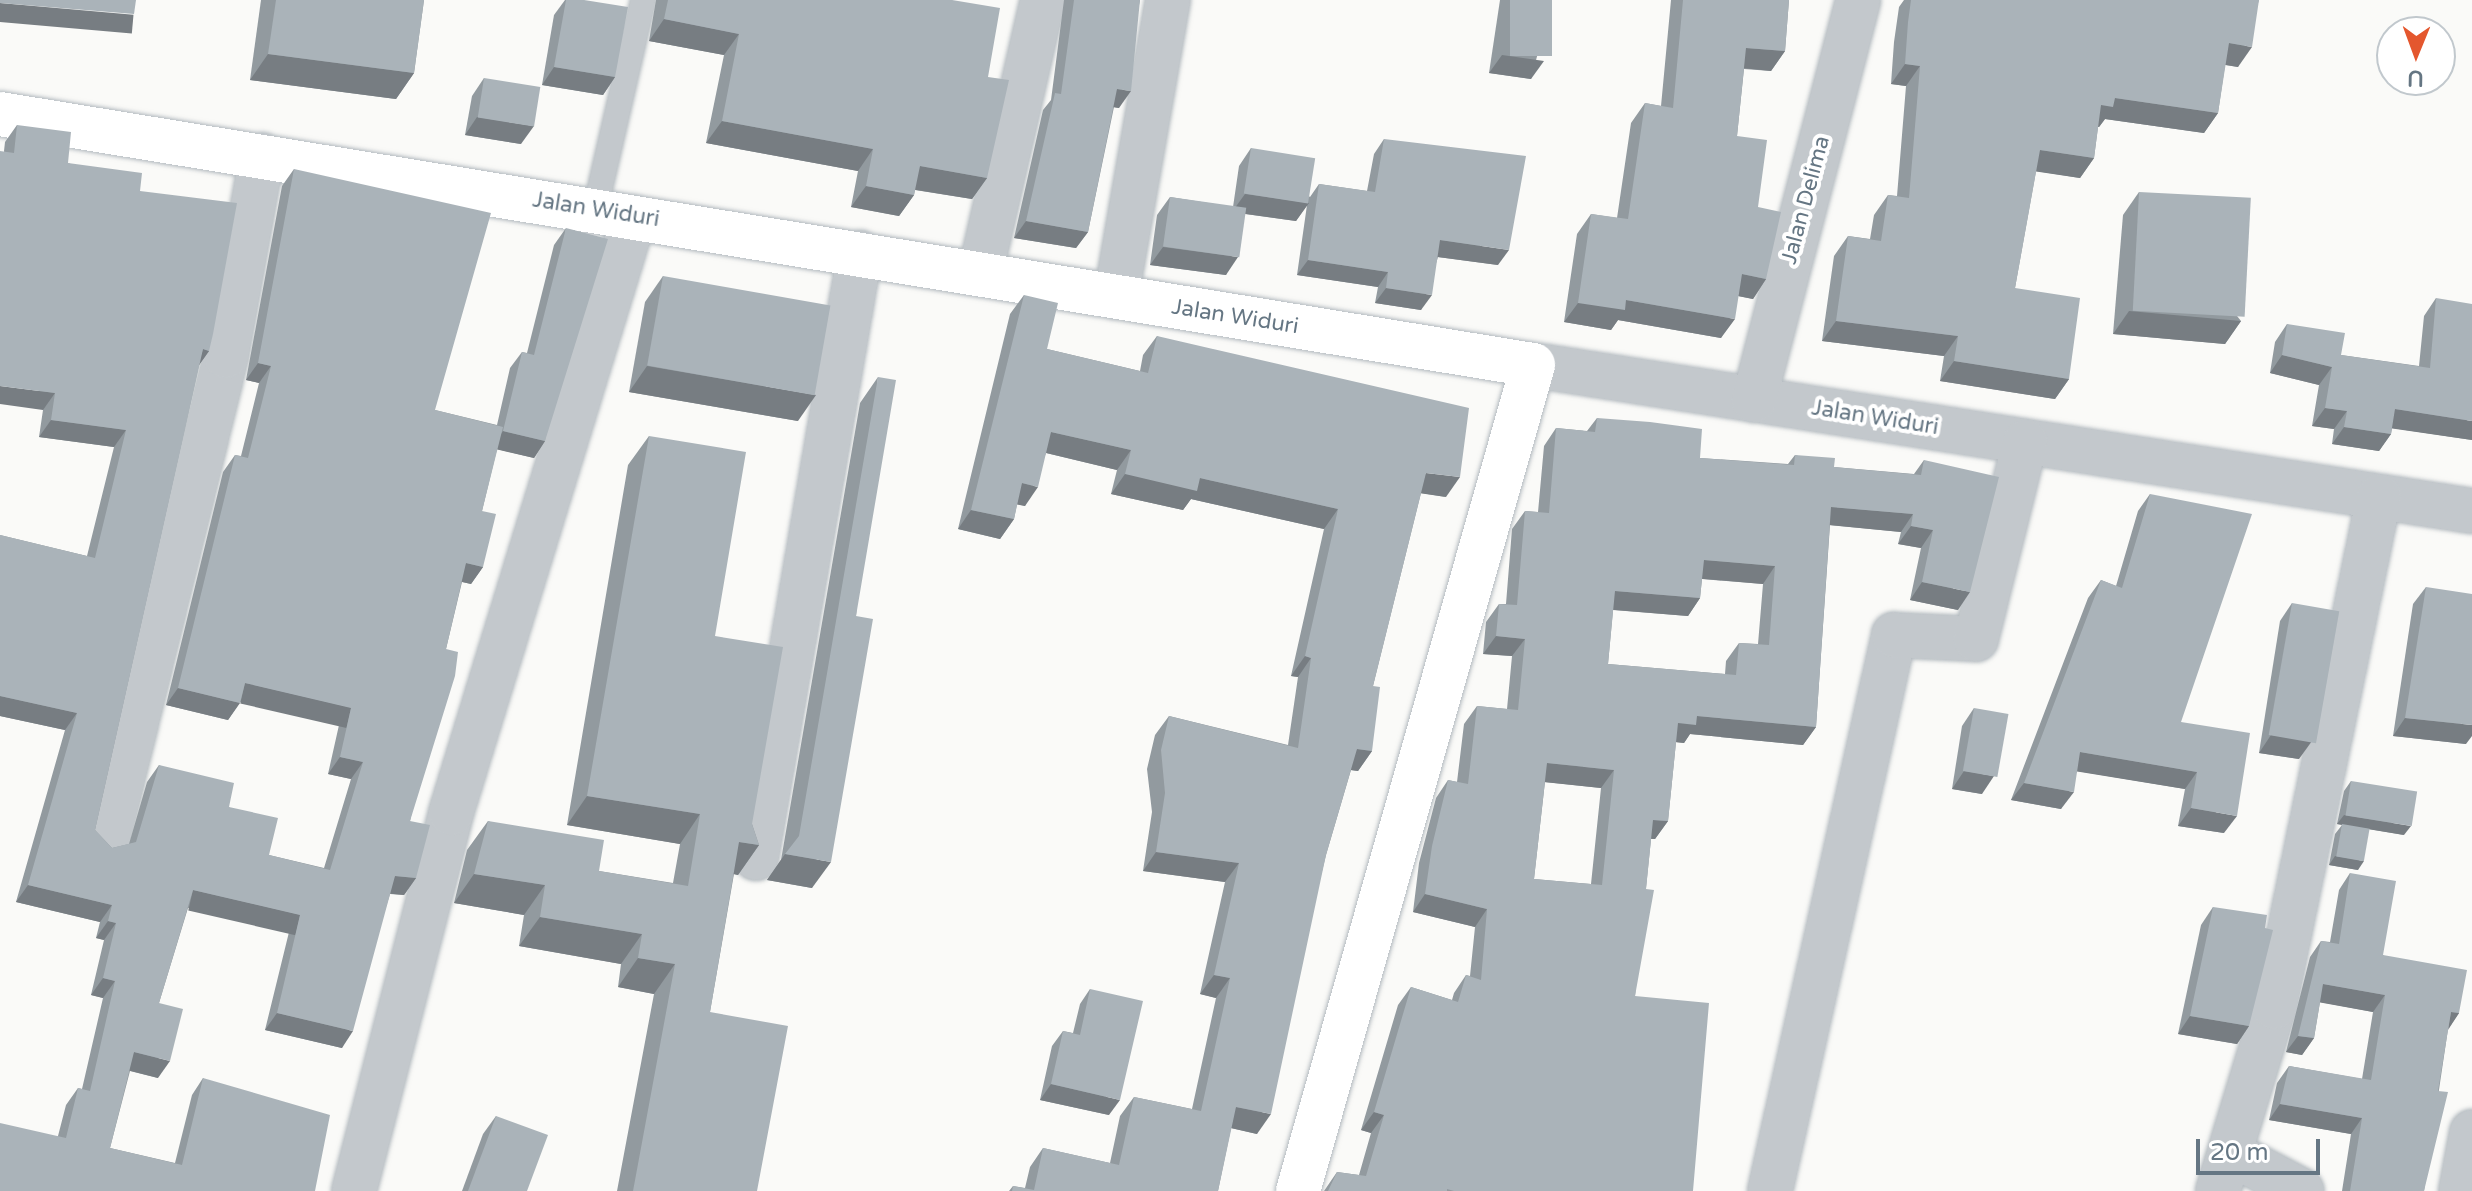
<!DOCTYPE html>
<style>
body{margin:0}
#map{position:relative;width:2472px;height:1191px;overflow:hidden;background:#fafaf8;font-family:"Varela Round",sans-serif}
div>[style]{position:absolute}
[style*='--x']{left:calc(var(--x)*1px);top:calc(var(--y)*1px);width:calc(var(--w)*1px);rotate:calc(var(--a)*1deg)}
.roads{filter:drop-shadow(0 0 2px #b3babf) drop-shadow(0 0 2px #b3babf)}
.service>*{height:24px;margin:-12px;padding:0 12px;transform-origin:12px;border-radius:12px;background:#c3c8cc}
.minor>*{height:44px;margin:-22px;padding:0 22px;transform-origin:22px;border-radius:22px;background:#c3c8cc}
.secondary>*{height:44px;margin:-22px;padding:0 22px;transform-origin:22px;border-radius:22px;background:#fff}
.wall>*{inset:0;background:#929a9f}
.shaded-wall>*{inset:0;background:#777d82;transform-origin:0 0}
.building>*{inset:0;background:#aab3b9;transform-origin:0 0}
span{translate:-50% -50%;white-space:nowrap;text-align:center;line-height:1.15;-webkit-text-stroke:8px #fff;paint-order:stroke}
.street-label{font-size:22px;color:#657683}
.north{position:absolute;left:2376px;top:16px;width:80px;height:80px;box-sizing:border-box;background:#fff;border:2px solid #c1c8cd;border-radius:50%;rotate:181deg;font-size:22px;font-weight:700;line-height:32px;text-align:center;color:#657683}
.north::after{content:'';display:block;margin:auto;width:28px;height:36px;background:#e4572e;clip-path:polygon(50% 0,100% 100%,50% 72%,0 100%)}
.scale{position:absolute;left:2196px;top:1139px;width:124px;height:36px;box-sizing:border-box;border:4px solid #657683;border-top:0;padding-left:10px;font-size:24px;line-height:28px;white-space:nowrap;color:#657683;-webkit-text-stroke:6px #fff;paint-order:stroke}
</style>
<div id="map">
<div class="roads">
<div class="service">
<div style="--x:595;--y:210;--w:215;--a:-77.1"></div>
</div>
<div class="minor">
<div style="--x:980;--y:274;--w:281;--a:-77.1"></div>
<div style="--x:1116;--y:297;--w:302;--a:-80.1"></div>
<div style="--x:1533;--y:365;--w:950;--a:8.84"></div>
<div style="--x:1754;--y:400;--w:413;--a:-75.4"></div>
<div style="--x:107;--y:841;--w:499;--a:-76.2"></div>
<div style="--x:226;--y:356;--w:204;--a:-79.8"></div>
<div style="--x:756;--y:858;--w:614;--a:-80.25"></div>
<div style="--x:2230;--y:1153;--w:81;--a:27.8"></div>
<div style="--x:354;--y:1191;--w:390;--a:-75.6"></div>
<div style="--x:451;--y:813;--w:623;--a:-72.93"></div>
<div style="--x:1770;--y:1191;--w:570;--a:-77.43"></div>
<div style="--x:1894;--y:635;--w:82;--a:2.8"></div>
<div style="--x:1976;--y:639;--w:203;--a:-76"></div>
<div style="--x:2218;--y:1191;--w:192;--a:-73.1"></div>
<div style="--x:2274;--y:1007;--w:521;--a:-78.37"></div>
<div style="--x:2461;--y:1191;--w:60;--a:-79.4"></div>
</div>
<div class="secondary">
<div style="--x:0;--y:114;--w:1553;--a:9.3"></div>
<div style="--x:1533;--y:365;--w:859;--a:105.88"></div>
</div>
</div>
<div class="wall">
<div style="clip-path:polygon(261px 0,424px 0,414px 73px,396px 99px,250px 80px)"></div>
<div style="clip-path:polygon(565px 0,584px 0,615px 77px,603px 95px,542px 85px,554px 15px)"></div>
<div style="clip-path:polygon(656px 0,952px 0,988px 77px,987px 178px,972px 199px,915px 190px,914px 195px,899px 216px,851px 207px,858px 171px,706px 143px,724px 55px,649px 41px)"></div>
<div style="clip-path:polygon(1064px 0,1140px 0,1119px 108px,1114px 107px,1088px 232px,1076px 248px,1014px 238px,1043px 110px,1051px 100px)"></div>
<div style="clip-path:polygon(1500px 0,1552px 0,1531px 79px,1489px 73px)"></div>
<div style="clip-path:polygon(1671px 0,1789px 0,1785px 51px,1771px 71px,1744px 69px,1737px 136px,1758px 207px,1766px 279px,1753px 299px,1738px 296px,1721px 338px,1618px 320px,1611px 330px,1564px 322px,1577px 234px,1591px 214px,1617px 218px,1631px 123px,1645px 103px,1661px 106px)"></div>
<div style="clip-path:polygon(1904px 0,2259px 0,2238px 67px,2225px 65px,2218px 113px,2204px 133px,2105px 119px,2099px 127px,2098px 127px,2094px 158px,2080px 178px,2036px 171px,2015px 288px,2069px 379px,2055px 399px,1940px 381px,1944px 356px,1822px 341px,1834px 256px,1848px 236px,1870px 239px,1874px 215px,1888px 195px,1897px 196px,1906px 86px,1891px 84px,1894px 42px,1899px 7px)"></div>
<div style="clip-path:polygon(484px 78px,521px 144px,465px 135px,472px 96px)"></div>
<div style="clip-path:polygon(17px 125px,68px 163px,140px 191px,209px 351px,199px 365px,95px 830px,112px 848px,129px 844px,147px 782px,159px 765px,229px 807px,269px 855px,324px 868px,351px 779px,328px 774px,339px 725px,240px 702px,228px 720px,166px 705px,223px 472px,235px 455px,241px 456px,259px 383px,246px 380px,282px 186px,294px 169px,435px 410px,497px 425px,510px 368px,522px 352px,527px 353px,554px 245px,566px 228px,545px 441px,534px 458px,497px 449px,482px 511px,483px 567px,471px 584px,462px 582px,446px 649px,410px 821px,416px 878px,404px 895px,390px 894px,342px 1048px,265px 1030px,289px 932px,188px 908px,159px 1003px,158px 1078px,130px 1071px,110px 1148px,175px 1163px,192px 1095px,203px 1078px,315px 1191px,0 1191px,58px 1136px,66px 1105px,78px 1088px,82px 1089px,103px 998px,91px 995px,104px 940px,96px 938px,100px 922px,16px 902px,65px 730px,0 716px,0 535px,87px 556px,114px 447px,39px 437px,43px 410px,4px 151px,5px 142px)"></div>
<div style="clip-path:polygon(1384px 139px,1498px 265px,1438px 257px,1421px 310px,1375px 303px,1378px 287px,1297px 275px,1307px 205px,1296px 221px,1245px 214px,1226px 275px,1150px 265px,1157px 215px,1170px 197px,1233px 207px,1239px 166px,1251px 148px,1310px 197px,1319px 184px,1367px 191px,1374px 154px)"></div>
<div style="clip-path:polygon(2139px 192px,2241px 321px,2225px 344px,2113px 334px,2123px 215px)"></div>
<div style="clip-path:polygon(663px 276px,798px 421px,629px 392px,645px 302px)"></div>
<div style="clip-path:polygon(1024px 295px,1047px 349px,1140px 371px,1143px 355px,1157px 336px,1446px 497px,1421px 493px,1373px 686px,1372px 751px,1358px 771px,1351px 770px,1326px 855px,1257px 1134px,1231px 1128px,1218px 1191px,1009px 1191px,1013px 1186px,1025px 1188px,1030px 1167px,1043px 1148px,1110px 1163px,1120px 1116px,1134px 1097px,1192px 1109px,1216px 998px,1200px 994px,1225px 882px,1143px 871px,1152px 812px,1147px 769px,1155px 735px,1169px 716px,1288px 745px,1298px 677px,1291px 676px,1324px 529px,1191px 499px,1183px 510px,1111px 494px,1117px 470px,1046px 453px,1025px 506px,1017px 504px,1014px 519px,1000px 539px,958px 529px,1010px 314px)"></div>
<div style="clip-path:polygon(2436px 298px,2472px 440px,2392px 428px,2391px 434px,2379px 451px,2332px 444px,2334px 429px,2312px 426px,2319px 385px,2270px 373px,2275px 342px,2287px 324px,2341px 355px,2419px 366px,2424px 316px)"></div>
<div style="clip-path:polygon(878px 377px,856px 616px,812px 888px,767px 880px,781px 860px,860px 403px)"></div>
<div style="clip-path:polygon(evenodd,1597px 418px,1700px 458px,1788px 464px,1795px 455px,1834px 467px,1914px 474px,1924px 460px,1958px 610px,1910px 600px,1921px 548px,1898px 544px,1901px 532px,1830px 525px,1816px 727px,1803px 745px,1690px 734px,1684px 743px,1676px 742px,1668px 821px,1655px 839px,1651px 839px,1635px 996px,1693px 1191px,1324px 1191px,1337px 1172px,1359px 1175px,1371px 1133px,1361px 1130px,1398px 1005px,1411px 987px,1452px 1000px,1454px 993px,1466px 975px,1470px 976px,1475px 927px,1413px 912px,1419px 863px,1436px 798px,1448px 780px,1457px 782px,1464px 724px,1477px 706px,1507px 709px,1512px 656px,1483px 654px,1486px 622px,1499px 604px,1506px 604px,1512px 529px,1525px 511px,1538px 512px,1544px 446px,1556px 428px,1587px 431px,1597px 418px,1702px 579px,1763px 584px,1758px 644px,1739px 643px,1726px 661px,1725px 674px,1608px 664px,1613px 610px,1688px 616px,1700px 598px,1702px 579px,1597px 418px,1545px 782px,1601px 788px,1591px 884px,1534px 879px,1545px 782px)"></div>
<div style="clip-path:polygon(649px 436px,715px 636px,752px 824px,759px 845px,738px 875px,734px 874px,710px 1012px,757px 1191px,617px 1191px,654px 994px,618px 987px,621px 964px,519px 946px,524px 915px,454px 903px,467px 850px,488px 821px,599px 871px,673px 883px,680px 844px,567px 825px,628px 465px)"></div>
<div style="clip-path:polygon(2150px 494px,2181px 722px,2224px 833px,2178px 826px,2185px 789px,2077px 771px,2061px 809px,2011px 800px,2088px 598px,2101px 580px,2116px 586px,2138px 511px)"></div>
<div style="clip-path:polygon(2426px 587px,2466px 744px,2393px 736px,2413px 604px)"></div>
<div style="clip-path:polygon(2292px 603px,2299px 759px,2259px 753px,2280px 621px)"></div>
<div style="clip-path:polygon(1974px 708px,1982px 794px,1952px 789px,1962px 726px)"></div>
<div style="clip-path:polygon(2351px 781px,2404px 835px,2363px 828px,2358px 870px,2329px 865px,2335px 834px,2342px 825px,2337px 824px,2344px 791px)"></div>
<div style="clip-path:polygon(2350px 873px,2383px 955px,2459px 1013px,2448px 1029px,2424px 1191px,2342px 1191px,2351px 1134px,2269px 1120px,2277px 1083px,2289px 1066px,2362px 1079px,2373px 1012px,2320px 1002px,2314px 1038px,2302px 1055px,2286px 1052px,2310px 957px,2321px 941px,2330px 942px,2339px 890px)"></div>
<div style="clip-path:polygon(2213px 907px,2249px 1026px,2237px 1044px,2178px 1034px,2201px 925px)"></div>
<div style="clip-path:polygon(1090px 989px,1109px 1115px,1040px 1100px,1052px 1046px,1063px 1031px,1073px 1033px,1080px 1004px)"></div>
<div style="clip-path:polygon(496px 1116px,527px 1191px,462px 1191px,483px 1134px)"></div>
</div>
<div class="shaded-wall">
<div style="left:0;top:3px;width:134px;height:19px;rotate:5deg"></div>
<div style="clip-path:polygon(664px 19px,739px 34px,724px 55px,649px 41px)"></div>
<div style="clip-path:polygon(2229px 43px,2252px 47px,2238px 67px,2215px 63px)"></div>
<div style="clip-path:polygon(1746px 48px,1785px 51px,1771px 71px,1732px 67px)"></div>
<div style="clip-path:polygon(268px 54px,414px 73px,396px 99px,250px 80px)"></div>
<div style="clip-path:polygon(1502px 55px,1544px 61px,1531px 79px,1489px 73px)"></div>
<div style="clip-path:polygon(1905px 64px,1920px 66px,1906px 86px,1891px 84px)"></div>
<div style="clip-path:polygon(554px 67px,615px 77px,603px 95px,542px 85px)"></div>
<div style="clip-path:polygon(1117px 89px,1131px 91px,1119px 108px,1105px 106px)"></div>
<div style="clip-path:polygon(2115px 98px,2218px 113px,2204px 133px,2105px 119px,2099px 127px,2087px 125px,2101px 105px)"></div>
<div style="clip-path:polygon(477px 117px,534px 126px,521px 144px,465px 135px)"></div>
<div style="clip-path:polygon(722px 121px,873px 149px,858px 171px,706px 143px)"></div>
<div style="clip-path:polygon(2040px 150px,2094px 158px,2080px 178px,2026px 170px)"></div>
<div style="clip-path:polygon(920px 166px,987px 178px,972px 199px,904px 188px)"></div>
<div style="clip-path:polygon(866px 186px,914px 195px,899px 216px,851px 207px)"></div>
<div style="clip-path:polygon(1245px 194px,1309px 203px,1296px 221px,1232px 212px)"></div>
<div style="clip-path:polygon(1026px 221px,1088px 232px,1076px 248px,1014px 238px)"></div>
<div style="clip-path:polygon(1440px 240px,1509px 250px,1498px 265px,1430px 256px)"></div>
<div style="clip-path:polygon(1163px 247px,1238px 257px,1226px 275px,1150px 265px)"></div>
<div style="clip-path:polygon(1308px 260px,1388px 272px,1378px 287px,1297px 275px)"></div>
<div style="clip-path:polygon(1742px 274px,1766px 279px,1753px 299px,1728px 294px)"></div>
<div style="clip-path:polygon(1386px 288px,1432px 295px,1421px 310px,1375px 303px)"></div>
<div style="clip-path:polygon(1626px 300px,1735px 319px,1721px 338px,1618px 320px,1611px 330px,1564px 322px,1578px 303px)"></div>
<div style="clip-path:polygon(2129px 311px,2241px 321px,2225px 344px,2113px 334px)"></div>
<div style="clip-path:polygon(1836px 321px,1958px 336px,1944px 356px,1822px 341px)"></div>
<div style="clip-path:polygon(203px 349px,209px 351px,197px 368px)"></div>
<div style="clip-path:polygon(2282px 355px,2332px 367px,2319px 385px,2270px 373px)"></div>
<div style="clip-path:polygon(1954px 361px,2069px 379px,2055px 399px,1940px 381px)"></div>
<div style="clip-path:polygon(258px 363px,271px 366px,259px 383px,246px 380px)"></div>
<div style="clip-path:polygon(647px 366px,816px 395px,798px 421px,629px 392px)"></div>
<div style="clip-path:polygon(0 386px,55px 393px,43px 410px,0 404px)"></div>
<div style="clip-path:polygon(2325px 408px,2347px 411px,2334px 429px,2312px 426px)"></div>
<div style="clip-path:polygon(2395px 409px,2472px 421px,2472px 440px,2382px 427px)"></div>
<div style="clip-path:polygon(51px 420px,126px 430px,114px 447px,39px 437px)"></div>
<div style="clip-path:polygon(2344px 427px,2391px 434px,2379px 451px,2332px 444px)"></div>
<div style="clip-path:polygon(503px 431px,545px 441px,534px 458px,491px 448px)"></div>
<div style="clip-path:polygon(1051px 432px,1131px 450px,1117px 470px,1038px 451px)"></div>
<div style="clip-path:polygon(1426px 473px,1460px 477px,1446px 497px,1412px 492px)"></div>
<div style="clip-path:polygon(1125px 474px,1200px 478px,1338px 509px,1324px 529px,1191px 499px,1183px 510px,1111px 494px)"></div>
<div style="clip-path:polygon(1022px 483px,1038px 487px,1025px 506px,1009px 503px)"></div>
<div style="clip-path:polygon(1831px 507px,1913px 514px,1901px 532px,1818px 524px)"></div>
<div style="clip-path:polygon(971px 510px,1014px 519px,1000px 539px,958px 529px)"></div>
<div style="clip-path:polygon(1911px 526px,1933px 530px,1921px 548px,1898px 544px)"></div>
<div style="clip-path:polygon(1704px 560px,1775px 566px,1763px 584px,1692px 578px)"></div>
<div style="clip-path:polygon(466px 563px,483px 567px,471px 584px,454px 580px)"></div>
<div style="clip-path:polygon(1922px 582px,1970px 592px,1958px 610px,1910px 600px)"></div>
<div style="clip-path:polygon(1615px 591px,1700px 598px,1688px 616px,1603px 609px)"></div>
<div style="clip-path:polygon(1496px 636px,1525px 639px,1512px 656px,1483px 654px)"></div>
<div style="clip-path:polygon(1305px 656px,1311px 658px,1298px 677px,1291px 676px)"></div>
<div style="left:245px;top:683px;width:109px;height:21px;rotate:13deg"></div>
<div style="clip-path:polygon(178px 688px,240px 703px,228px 720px,166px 705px)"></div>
<div style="clip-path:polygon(0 696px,77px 713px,65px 730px,0 716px)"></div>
<div style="clip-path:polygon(1697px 716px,1816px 727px,1803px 745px,1690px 734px,1684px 743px,1665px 741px,1678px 723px)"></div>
<div style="clip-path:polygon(2405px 718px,2472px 725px,2472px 736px,2466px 744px,2393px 736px)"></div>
<div style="clip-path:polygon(2271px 735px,2312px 741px,2299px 759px,2259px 753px)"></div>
<div style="clip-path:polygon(1357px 749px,1372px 751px,1358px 771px,1343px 769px)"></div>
<div style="clip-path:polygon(2080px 752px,2197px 772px,2185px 789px,2068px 770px)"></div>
<div style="clip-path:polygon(340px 757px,363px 762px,351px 779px,328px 774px)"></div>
<div style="clip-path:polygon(1547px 763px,1614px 770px,1601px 788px,1534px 781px)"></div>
<div style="clip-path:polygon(1964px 771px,1994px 776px,1982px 794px,1952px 789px)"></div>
<div style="clip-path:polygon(2024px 783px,2074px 792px,2061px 809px,2011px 800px)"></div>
<div style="clip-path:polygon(587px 796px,700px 814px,680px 844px,567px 825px)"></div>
<div style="clip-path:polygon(2191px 808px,2237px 816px,2224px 833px,2178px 826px)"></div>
<div style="clip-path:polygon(2344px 815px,2411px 826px,2404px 835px,2337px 824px)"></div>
<div style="clip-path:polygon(1653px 820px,1668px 821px,1655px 839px,1640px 838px)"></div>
<div style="clip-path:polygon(739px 842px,759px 845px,738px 875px,719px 871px)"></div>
<div style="clip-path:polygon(1156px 852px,1239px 863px,1225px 882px,1143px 871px)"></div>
<div style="clip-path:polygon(785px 854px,831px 862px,812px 888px,767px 880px)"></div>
<div style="clip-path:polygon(2335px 856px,2364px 861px,2358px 870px,2329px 865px)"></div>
<div style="clip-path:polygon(474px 874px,545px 885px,524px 915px,454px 903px)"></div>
<div style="clip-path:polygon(395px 876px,416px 878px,404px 895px,383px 893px)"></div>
<div style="clip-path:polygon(28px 885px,112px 905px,100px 922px,16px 902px)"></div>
<div style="left:193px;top:890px;width:110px;height:21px;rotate:13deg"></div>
<div style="clip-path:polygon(1425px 894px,1487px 909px,1475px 927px,1413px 912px)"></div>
<div style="clip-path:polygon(540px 917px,642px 934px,621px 964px,519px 946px)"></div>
<div style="clip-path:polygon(108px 921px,116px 923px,104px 940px,96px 938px)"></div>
<div style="clip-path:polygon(638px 958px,675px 964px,654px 994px,618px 987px)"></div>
<div style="clip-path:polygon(1214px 975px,1230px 978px,1216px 998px,1200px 994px)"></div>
<div style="clip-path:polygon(103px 978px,115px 981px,103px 998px,91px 995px)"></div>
<div style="clip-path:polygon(2323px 984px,2385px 995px,2373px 1012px,2312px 1001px)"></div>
<div style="clip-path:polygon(2451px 1012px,2459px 1013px,2448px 1030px)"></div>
<div style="clip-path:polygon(277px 1013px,353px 1031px,342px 1048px,265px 1030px)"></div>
<div style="clip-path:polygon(2190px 1016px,2249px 1026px,2237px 1044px,2178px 1034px)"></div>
<div style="clip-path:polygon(2298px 1036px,2314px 1038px,2302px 1055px,2286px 1052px)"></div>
<div style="clip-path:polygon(134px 1052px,170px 1061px,158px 1078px,123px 1069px)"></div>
<div style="clip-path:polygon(1051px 1084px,1120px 1100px,1109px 1115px,1040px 1100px)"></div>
<div style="clip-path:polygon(2280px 1104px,2362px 1118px,2351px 1134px,2269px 1120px)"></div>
<div style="clip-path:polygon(1236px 1107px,1271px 1114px,1257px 1134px,1222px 1126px)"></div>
<div style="clip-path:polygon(1374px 1112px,1384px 1115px,1371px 1133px,1361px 1130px)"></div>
</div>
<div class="building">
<div style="clip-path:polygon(0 0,136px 0,134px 14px,0 3px)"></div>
<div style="clip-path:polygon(276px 0,424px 0,414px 73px,268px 54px)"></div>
<div style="clip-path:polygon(566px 0,584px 0,628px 7px,615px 77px,554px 67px)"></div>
<div style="clip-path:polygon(668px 0,952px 0,1000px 8px,988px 77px,1009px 80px,987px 178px,920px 166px,914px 195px,866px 186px,873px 149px,722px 121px,739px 34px,664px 19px)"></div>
<div style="clip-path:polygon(1074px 0,1140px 0,1131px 91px,1117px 89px,1088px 232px,1026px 221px,1055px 93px,1061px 94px)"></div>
<div style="left:1510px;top:0;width:42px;height:56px"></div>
<div style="clip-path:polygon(1683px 0,1789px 0,1785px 51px,1746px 48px,1737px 136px,1767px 140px,1758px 207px,1781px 212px,1766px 279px,1742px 274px,1735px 319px,1626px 300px,1625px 310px,1578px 303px,1591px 214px,1628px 219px,1645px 103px,1673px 108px)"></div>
<div style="clip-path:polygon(1911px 0,2259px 0,2252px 47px,2229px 43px,2218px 113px,2115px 98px,2113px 107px,2101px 105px,2094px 158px,2040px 150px,2015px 288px,2080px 298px,2069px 379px,1954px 361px,1958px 336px,1836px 321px,1848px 236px,1881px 241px,1888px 195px,1909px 198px,1920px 66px,1905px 64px,1908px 22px)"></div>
<div style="left:484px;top:78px;width:57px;height:40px;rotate:9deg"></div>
<div style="clip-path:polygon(17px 125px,71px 132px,68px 163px,142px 173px,140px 191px,237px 203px,213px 334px,209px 351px,203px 349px,95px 830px,112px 848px,136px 842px,159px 765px,234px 783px,229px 807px,278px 818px,269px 855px,330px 870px,363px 762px,340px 757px,351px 708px,245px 683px,240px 703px,178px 688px,235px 455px,248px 458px,271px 366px,258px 363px,294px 169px,491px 213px,435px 410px,503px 427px,482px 511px,496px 514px,483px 567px,466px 563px,446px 649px,458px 652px,455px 676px,410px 821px,430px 825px,416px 878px,395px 876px,353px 1031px,277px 1013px,300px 915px,193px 890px,159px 1003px,183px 1009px,170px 1061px,134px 1052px,110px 1148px,182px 1165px,203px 1078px,330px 1115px,315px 1191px,0 1191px,0 1123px,66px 1138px,78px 1088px,90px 1091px,115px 981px,103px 978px,116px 923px,108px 921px,112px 905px,28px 885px,77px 713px,0 696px,0 535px,95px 558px,126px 430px,51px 420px,55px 393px,0 386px,0 151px,14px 153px)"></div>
<div style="clip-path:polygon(1384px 139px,1526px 156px,1509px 250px,1440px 240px,1432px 295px,1386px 288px,1388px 272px,1308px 260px,1319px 184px,1375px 192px)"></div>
<div style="left:1251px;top:148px;width:65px;height:46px;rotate:9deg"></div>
<div style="left:2139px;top:192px;width:112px;height:119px;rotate:3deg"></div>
<div style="left:1170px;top:197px;width:77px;height:50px;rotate:8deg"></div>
<div style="clip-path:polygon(566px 228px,608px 239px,545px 441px,503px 431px,522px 352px,534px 355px)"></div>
<div style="left:663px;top:276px;width:170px;height:91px;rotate:10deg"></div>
<div style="clip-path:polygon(1024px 295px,1058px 303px,1047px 349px,1148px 373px,1157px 336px,1469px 408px,1460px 477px,1426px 473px,1373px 686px,1380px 687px,1372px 751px,1357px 749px,1326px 855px,1271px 1114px,1236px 1107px,1218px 1191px,1012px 1191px,1013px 1186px,1034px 1190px,1043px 1148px,1119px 1165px,1134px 1097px,1201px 1111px,1230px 978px,1214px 975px,1239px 863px,1156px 852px,1165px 793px,1161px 750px,1169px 716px,1298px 748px,1311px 658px,1305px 656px,1338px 509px,1200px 478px,1197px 491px,1125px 474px,1131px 450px,1051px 432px,1038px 487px,1022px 483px,1014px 519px,971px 510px)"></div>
<div style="clip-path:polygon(2436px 298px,2472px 304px,2472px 421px,2395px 409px,2391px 434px,2344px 427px,2347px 411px,2325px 408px,2332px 367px,2282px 355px,2287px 324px,2345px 333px,2341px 355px,2430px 368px)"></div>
<div style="clip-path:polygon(878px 377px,896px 380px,856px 616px,873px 619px,831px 862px,785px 854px,799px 836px)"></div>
<div style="clip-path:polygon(evenodd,1597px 418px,1650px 422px,1702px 429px,1700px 458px,1794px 465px,1795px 455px,1835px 458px,1834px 467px,1921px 475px,1924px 460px,1999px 477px,1970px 592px,1922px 582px,1933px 530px,1911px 526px,1913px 514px,1831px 507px,1816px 727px,1697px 716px,1696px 725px,1678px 723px,1668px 821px,1653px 820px,1646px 889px,1654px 890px,1635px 996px,1709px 1003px,1693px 1191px,1454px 1191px,1447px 1189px,1447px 1191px,1328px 1191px,1337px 1172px,1366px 1176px,1384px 1115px,1374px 1112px,1411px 987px,1458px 1002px,1466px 975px,1481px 980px,1487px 909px,1425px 894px,1432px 846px,1448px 780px,1468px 784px,1477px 706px,1518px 710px,1525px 639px,1496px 636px,1499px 604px,1517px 605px,1525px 511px,1549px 513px,1556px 428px,1595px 432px,1597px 418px,1704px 560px,1775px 566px,1769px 645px,1739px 643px,1736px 675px,1608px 664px,1615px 591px,1700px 598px,1704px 560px,1597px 418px,1547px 763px,1614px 770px,1602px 885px,1534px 879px,1547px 763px)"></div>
<div style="clip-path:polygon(649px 436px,746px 452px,715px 636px,783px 647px,752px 824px,759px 845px,739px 842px,710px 1012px,788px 1026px,757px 1191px,633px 1191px,675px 964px,638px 958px,642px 934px,540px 917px,545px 885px,474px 874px,488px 821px,604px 840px,599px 871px,688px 886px,700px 814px,587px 796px)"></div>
<div style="clip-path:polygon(2150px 494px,2252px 514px,2181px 722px,2250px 733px,2237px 816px,2191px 808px,2197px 772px,2080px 752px,2074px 792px,2024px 783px,2101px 580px,2122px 588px)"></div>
<div style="clip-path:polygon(2426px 587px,2472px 594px,2472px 725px,2405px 718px)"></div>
<div style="left:2292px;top:603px;width:48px;height:134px;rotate:10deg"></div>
<div style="left:1974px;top:708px;width:35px;height:64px;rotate:10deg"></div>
<div style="left:2351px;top:781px;width:67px;height:35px;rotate:9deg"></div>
<div style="left:2342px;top:824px;width:28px;height:33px;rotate:10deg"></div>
<div style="clip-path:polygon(2350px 873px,2396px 881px,2383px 955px,2467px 970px,2459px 1013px,2451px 1012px,2438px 1091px,2448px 1092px,2424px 1191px,2350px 1191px,2362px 1118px,2280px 1104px,2289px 1066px,2371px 1080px,2385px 995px,2323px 984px,2314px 1038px,2298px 1036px,2321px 941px,2339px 944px)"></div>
<div style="clip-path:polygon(2213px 907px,2267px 915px,2265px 928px,2273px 930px,2249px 1026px,2190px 1016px)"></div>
<div style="clip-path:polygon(1090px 989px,1143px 1001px,1120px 1100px,1051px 1084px,1063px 1031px,1080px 1035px)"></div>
<div style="clip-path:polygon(496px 1116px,548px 1135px,527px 1191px,468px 1191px)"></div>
</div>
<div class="street-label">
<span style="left:1806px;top:200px;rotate:-75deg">Jalan Delima</span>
<span style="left:596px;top:210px;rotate:9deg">Jalan Widuri</span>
<span style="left:1235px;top:317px;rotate:9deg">Jalan Widuri</span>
<span style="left:1875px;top:418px;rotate:9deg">Jalan Widuri</span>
</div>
<div class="north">U</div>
<div class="scale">20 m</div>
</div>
